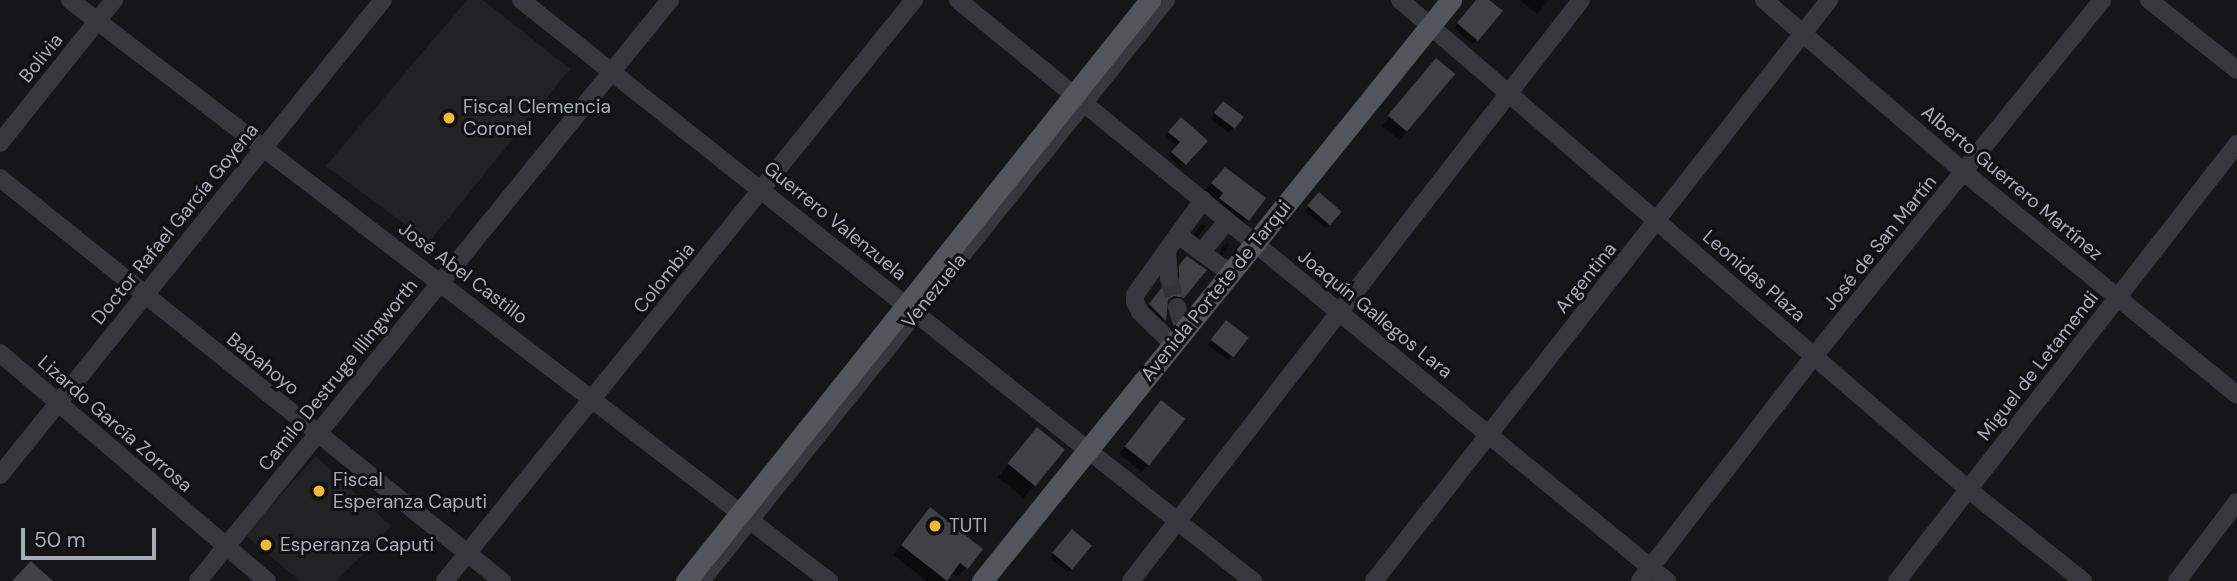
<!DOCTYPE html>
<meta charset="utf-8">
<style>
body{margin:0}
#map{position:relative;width:2237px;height:581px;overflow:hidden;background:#161618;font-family:"DM Sans",sans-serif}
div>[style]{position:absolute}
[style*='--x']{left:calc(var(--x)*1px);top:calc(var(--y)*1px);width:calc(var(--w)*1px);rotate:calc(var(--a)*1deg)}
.built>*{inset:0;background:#222225}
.shadow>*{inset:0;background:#0007;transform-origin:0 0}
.building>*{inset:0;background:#404145;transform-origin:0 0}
.minor-tunnel>*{height:18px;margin-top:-9px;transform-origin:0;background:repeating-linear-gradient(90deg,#333438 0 18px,transparent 0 27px)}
.minor>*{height:18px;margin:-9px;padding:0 9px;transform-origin:9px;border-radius:9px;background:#37383d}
.major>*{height:21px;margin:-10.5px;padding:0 10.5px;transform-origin:10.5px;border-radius:10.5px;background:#53555c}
.dots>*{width:19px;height:19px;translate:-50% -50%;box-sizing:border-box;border:4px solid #111113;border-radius:50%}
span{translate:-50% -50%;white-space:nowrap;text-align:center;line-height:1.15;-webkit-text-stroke:6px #111113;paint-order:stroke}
.street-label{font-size:19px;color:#a8adb8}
.poi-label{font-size:19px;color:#a8adb8}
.left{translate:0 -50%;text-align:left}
.scale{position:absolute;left:21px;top:528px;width:135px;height:32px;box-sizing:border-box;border:4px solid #a8adb8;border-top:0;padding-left:9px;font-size:21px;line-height:24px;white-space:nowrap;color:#a8adb8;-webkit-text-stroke:5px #111113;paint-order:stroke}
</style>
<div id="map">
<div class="built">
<div style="clip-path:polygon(467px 0,483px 0,570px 69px,429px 242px,326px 166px)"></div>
<div style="clip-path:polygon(316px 456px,391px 526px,336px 581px,300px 581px,245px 535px)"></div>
</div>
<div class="shadow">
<div style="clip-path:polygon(1477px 0,1487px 0,1477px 40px,1472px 44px,1454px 28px)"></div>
<div style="clip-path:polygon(1520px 0,1549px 0,1537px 14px)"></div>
<div style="clip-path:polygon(1427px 70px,1408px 131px,1399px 140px,1382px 126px)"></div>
<div style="clip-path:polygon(1219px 108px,1233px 128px,1229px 133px,1211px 119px)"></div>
<div style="clip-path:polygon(1181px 120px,1205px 142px,1181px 168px,1169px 156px,1177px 146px,1166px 136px)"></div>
<div style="clip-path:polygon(1215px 180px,1263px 199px,1237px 230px,1202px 194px)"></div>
<div style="clip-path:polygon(1314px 199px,1331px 224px,1326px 228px,1305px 211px)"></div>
<div style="clip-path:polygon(1202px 224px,1206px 227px,1197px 237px,1194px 235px)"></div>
<div style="left:1226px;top:243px;width:4px;height:13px;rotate:34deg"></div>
<div style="clip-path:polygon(1187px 258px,1204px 270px,1181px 299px,1171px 297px,1167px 300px,1163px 322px,1148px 306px,1163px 289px,1171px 291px,1178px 286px,1178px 269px)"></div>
<div style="clip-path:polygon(1222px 327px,1246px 338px,1228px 360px,1208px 345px)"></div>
<div style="clip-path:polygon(1154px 409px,1183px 419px,1142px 472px,1119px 454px)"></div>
<div style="left:1037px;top:429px;width:33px;height:62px;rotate:39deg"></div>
<div style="clip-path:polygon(921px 519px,966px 568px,957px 577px,951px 572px,944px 581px,927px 581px,893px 555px)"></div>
<div style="clip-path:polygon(1067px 536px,1072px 568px,1068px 572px,1050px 558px)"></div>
</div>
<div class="building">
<div style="clip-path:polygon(1476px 0,1489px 0,1503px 11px,1478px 41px,1457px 23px)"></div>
<div style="left:1436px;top:58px;width:25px;height:75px;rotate:40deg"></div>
<div style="left:1223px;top:101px;width:26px;height:15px;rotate:37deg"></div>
<div style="clip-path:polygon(1181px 117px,1208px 141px,1186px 165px,1171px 152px,1180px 142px,1168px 132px)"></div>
<div style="clip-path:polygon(1225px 167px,1266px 198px,1249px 221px,1219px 198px,1223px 193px,1211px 183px)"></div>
<div style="left:1319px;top:192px;width:30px;height:18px;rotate:41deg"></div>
<div style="clip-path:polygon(1187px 256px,1207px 270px,1184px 298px,1174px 296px,1168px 300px,1166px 321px,1149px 304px,1162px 287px,1170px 289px,1179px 284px,1179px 265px)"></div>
<div style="left:1226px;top:320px;width:29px;height:25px;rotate:38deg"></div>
<div style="left:1161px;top:400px;width:31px;height:59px;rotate:38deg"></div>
<div style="left:1037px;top:427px;width:36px;height:47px;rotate:39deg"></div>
<div style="clip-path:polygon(930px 507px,983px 549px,968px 569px,960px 563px,947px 581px,901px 545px)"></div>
<div style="left:1072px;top:529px;width:26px;height:31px;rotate:40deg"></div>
<div style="clip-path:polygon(31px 561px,53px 581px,12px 581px)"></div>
</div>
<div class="minor-tunnel">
<div style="--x:1169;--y:278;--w:30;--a:75"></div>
</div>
<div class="minor">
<div style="--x:70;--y:0;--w:956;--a:37.43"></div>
<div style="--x:521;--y:0;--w:935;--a:38.44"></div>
<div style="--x:958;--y:0;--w:917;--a:39.33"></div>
<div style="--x:1400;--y:0;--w:751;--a:40.73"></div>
<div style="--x:1969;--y:490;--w:146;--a:38.6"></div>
<div style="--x:1764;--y:0;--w:265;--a:40.7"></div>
<div style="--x:1965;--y:173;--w:351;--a:39.2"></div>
<div style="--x:2149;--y:0;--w:112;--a:38.5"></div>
<div style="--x:0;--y:143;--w:183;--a:-51.4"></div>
<div style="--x:0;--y:178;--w:644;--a:38.76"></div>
<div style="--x:1178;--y:235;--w:64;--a:36.2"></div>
<div style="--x:1167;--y:250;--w:55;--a:125.4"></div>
<div style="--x:1135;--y:295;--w:7;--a:90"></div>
<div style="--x:1135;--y:302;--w:11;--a:63"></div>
<div style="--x:1140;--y:312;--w:46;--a:44.1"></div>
<div style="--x:1202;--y:252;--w:40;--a:-51"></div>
<div style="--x:1169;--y:278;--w:28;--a:-94"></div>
<div style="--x:1167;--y:250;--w:62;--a:-54.2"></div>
<div style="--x:1177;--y:307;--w:24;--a:73"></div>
<div style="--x:0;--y:353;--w:351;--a:40.5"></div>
<div style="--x:0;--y:475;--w:610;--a:-51.12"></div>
<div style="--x:198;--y:581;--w:749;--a:-50.91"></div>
<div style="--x:445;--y:581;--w:747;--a:-51.09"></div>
<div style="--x:701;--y:581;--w:744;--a:-51.33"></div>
<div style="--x:1131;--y:581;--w:735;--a:-52.24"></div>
<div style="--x:1374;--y:581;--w:738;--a:-51.93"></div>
<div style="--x:1640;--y:581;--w:284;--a:-52.3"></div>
<div style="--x:1814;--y:356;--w:458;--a:-51"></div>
<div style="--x:1897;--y:581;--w:554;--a:-52.12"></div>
<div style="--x:2177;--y:581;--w:99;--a:-52.8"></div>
</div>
<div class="major">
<div style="--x:686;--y:581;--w:744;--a:-51.39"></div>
<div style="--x:982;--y:581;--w:747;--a:-51.09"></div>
</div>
<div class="dots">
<div style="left:449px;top:118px;background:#f3b934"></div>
<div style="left:319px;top:491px;background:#f3b934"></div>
<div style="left:935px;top:526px;background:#f3b934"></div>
<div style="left:266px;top:545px;background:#f3b934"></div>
</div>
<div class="street-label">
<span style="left:41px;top:58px;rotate:-51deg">Bolivia</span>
<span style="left:2012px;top:183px;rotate:40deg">Alberto Guerrero Martínez</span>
<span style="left:835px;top:221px;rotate:39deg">Guerrero Valenzuela</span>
<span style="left:175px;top:224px;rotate:-51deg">Doctor Rafael García Goyena</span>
<span style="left:1880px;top:243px;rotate:-51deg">José de San Martín</span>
<span style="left:463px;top:273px;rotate:37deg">José Abel Castillo</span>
<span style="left:1754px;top:276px;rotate:41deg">Leonidas Plaza</span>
<span style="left:664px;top:278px;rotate:-51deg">Colombia</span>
<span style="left:1586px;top:278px;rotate:-51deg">Argentina</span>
<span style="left:934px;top:291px;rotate:-51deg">Venezuela</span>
<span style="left:1216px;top:291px;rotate:-51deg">Avenida Portete de Tarqui</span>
<span style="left:1375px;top:314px;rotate:39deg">Joaquín Gallegos Lara</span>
<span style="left:263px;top:364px;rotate:39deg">Babahoyo</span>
<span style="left:2038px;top:366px;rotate:-52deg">Miguel de Letamendi</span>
<span style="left:338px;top:375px;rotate:-51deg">Camilo Destruge Illingworth</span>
<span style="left:115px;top:424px;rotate:41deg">Lizardo García Zorrosa</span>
</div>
<div class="poi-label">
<span class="left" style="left:463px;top:118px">Fiscal Clemencia<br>Coronel</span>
<span class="left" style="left:333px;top:491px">Fiscal<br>Esperanza Caputi</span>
<span class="left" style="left:949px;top:526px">TUTI</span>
<span class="left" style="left:280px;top:545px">Esperanza Caputi</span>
</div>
<div class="scale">50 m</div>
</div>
